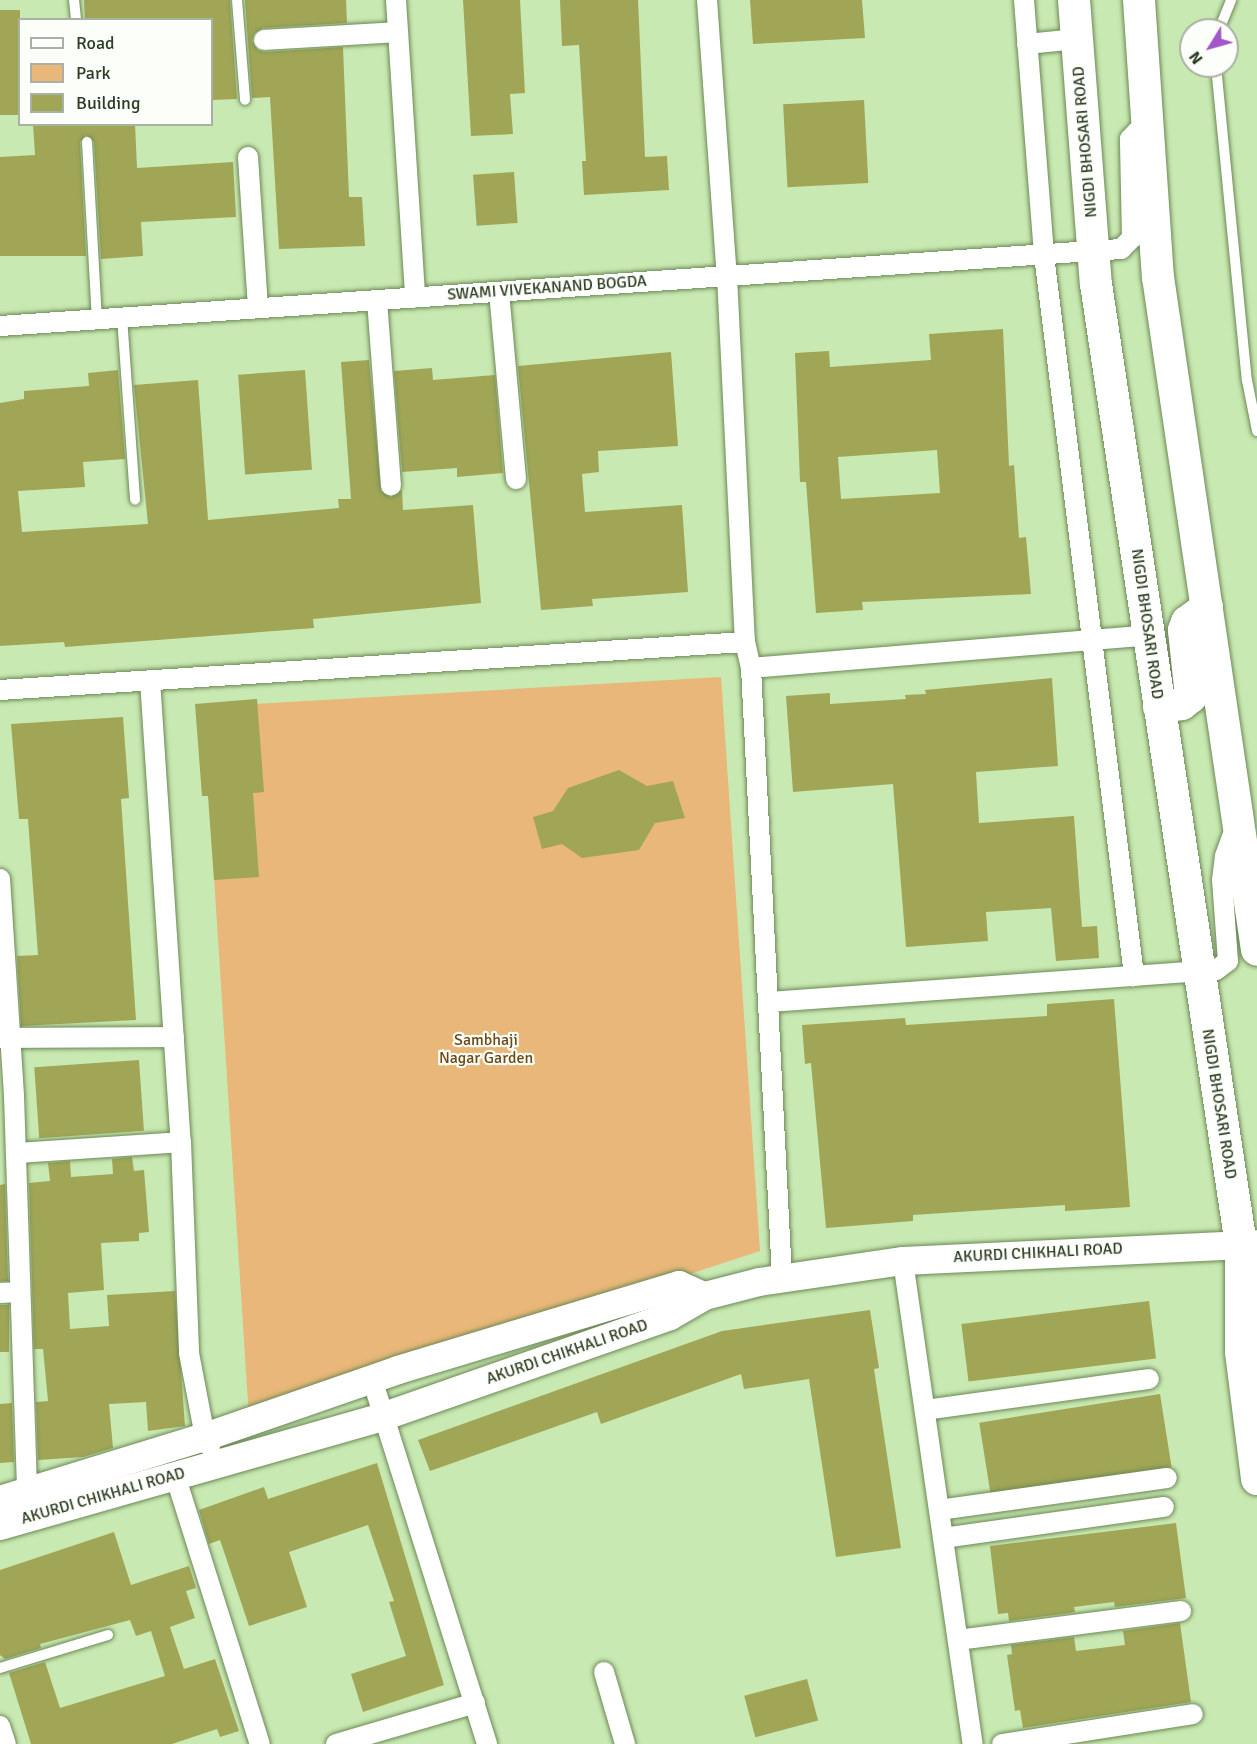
<!DOCTYPE html>
<style>
body{margin:0}
#map{position:relative;width:1257px;height:1744px;overflow:hidden;background:#c9e9b2;font-family:Signika,sans-serif}
div>[style]{position:absolute}
[style*='--x']{left:calc(var(--x)*1px);top:calc(var(--y)*1px);width:calc(var(--w)*1px);rotate:calc(var(--a)*1deg)}
.green>*{inset:0;background:#e8b779}
.building>*{inset:0;background:#a1a656;transform-origin:0 0}
.roads{filter:drop-shadow(0 0 2px #6c8956) drop-shadow(0 0 2px #6c8956)}
.service>*{height:10px;margin:-5px;padding:0 5px;transform-origin:5px;border-radius:5px;background:#fff}
.minor>*{height:20px;margin:-10px;padding:0 10px;transform-origin:10px;border-radius:10px;background:#fff}
.secondary>*{height:28px;margin:-14px;padding:0 14px;transform-origin:14px;border-radius:14px;background:#fff}
.primary>*{height:32px;margin:-16px;padding:0 16px;transform-origin:16px;border-radius:16px;background:#fff}
span{translate:-50% -50%;white-space:nowrap;text-align:center;line-height:1.15;-webkit-text-stroke:4.5px #fcfff9;paint-order:stroke}
.street-label{font-size:16px;color:#2d3a24}
.park-label{font-size:16px;color:#6b4815}
.legend{position:absolute;left:18px;top:18px;width:195px;height:108px;box-sizing:border-box;background:#fcfff9;border:2px solid #a9b0a4;margin:0;padding:8px 10px;list-style:none;font-size:18px;color:#2d3a24}
.legend li{display:flex;align-items:center;gap:12px;height:30px}
.legend b{width:30px;border:2px solid #a9b0a4}
.north{position:absolute;left:1179px;top:18px;width:60px;height:60px;box-sizing:border-box;background:#fcfff9;border:2px solid #a9b0a4;border-radius:50%;rotate:233deg;font-size:16px;font-weight:700;line-height:24px;text-align:center;color:#2d3a24}
.north::after{content:'';display:block;margin:auto;width:21px;height:27px;background:#a156c9;clip-path:polygon(50% 0,100% 100%,50% 72%,0 100%)}
</style>
<div id="map">
<div class="green">
<div style="clip-path:polygon(721px 677px,760px 1251px,249px 1418px,203px 707px)"></div>
</div>
<div class="building">
<div style="clip-path:polygon(84px 0,230px 0,237px 99px,212px 100px,212px 20px,85px 20px)"></div>
<div style="clip-path:polygon(245px 0,346px 0,347px 23px,263px 28px,254px 34px,252px 41px,258px 50px,265px 52px,343px 47px,349px 197px,362px 197px,365px 246px,279px 249px,270px 97px,252px 98px)"></div>
<div style="clip-path:polygon(463px 0,520px 0,525px 93px,510px 94px,513px 134px,471px 136px)"></div>
<div style="clip-path:polygon(560px 0,638px 0,645px 157px,667px 156px,669px 190px,584px 195px,582px 161px,586px 161px,579px 45px,562px 46px)"></div>
<div style="clip-path:polygon(750px 0,862px 0,865px 38px,753px 44px)"></div>
<div style="left:20px;top:10px;width:105px;height:20px;rotate:90deg"></div>
<div style="left:864px;top:100px;width:83px;height:81px;rotate:87deg"></div>
<div style="clip-path:polygon(33px 124px,135px 124px,137px 168px,233px 162px,236px 217px,141px 222px,143px 256px,101px 259px,94px 142px,86px 135px,80px 142px,86px 256px,0 256px,0 157px,35px 155px)"></div>
<div style="left:514px;top:172px;width:51px;height:41px;rotate:86deg"></div>
<div style="clip-path:polygon(evenodd,1003px 329px,1009px 466px,1014px 465px,1019px 538px,1026px 537px,1031px 594px,862px 602px,863px 610px,816px 613px,806px 482px,800px 482px,795px 353px,829px 351px,830px 367px,931px 360px,929px 334px,1003px 329px,937px 450px,940px 493px,841px 499px,838px 457px,937px 450px)"></div>
<div style="clip-path:polygon(671px 352px,678px 446px,598px 451px,599px 472px,582px 474px,585px 512px,682px 505px,688px 592px,592px 599px,593px 606px,541px 610px,518px 366px)"></div>
<div style="clip-path:polygon(369px 360px,381px 491px,391px 497px,402px 490px,403px 510px,473px 505px,481px 603px,313px 619px,314px 628px,65px 647px,64px 642px,0 646px,0 403px,24px 399px,24px 391px,89px 386px,88px 373px,118px 370px,125px 459px,83px 462px,85px 487px,18px 491px,22px 532px,148px 524px,134px 385px,198px 380px,208px 520px,339px 508px,338px 499px,351px 499px,341px 362px)"></div>
<div style="clip-path:polygon(432px 368px,433px 380px,495px 375px,503px 473px,457px 477px,457px 468px,402px 472px,394px 371px)"></div>
<div style="left:305px;top:370px;width:100px;height:67px;rotate:86deg"></div>
<div style="clip-path:polygon(1052px 678px,1058px 766px,976px 772px,979px 823px,1074px 816px,1082px 927px,1097px 926px,1099px 958px,1056px 961px,1051px 908px,986px 912px,988px 941px,906px 947px,893px 784px,793px 792px,786px 696px,830px 693px,830px 704px,906px 699px,905px 695px,926px 694px,925px 690px)"></div>
<div style="clip-path:polygon(257px 699px,264px 792px,253px 793px,259px 877px,214px 880px,208px 796px,202px 796px,195px 704px)"></div>
<div style="clip-path:polygon(123px 717px,129px 798px,121px 799px,136px 1020px,21px 1026px,17px 956px,38px 955px,28px 819px,19px 819px,11px 724px)"></div>
<div style="clip-path:polygon(619px 770px,647px 786px,673px 781px,685px 818px,655px 823px,639px 850px,582px 858px,562px 844px,542px 849px,533px 817px,553px 811px,568px 788px)"></div>
<div style="clip-path:polygon(1114px 999px,1130px 1207px,1065px 1211px,1065px 1205px,913px 1215px,913px 1221px,826px 1228px,811px 1063px,805px 1064px,802px 1025px,905px 1018px,906px 1025px,1047px 1016px,1047px 1004px)"></div>
<div style="left:139px;top:1060px;width:71px;height:105px;rotate:86deg"></div>
<div style="clip-path:polygon(132px 1157px,134px 1171px,144px 1170px,149px 1232px,139px 1233px,139px 1241px,101px 1243px,104px 1290px,68px 1293px,70px 1329px,109px 1326px,107px 1295px,175px 1291px,185px 1426px,148px 1431px,146px 1402px,109px 1404px,113px 1448px,83px 1457px,38px 1460px,36px 1402px,48px 1401px,43px 1349px,34px 1349px,29px 1183px,50px 1181px,48px 1163px,70px 1161px,71px 1177px,113px 1174px,112px 1159px)"></div>
<div style="clip-path:polygon(5px 1184px,8px 1281px,0 1281px,0 1185px)"></div>
<div style="left:1149px;top:1301px;width:58px;height:189px;rotate:83deg"></div>
<div style="left:0;top:1305px;width:9px;height:47px"></div>
<div style="clip-path:polygon(870px 1310px,879px 1368px,874px 1369px,901px 1548px,836px 1557px,809px 1379px,744px 1389px,741px 1374px,601px 1424px,597px 1412px,430px 1471px,418px 1440px,722px 1331px)"></div>
<div style="left:1160px;top:1394px;width:74px;height:183px;rotate:81deg"></div>
<div style="clip-path:polygon(12px 1403px,14px 1462px,0 1463px,0 1404px)"></div>
<div style="clip-path:polygon(377px 1463px,444px 1685px,363px 1712px,351px 1674px,406px 1656px,389px 1602px,394px 1601px,368px 1525px,289px 1552px,307px 1607px,249px 1626px,220px 1540px,209px 1544px,199px 1510px,264px 1487px,268px 1499px)"></div>
<div style="clip-path:polygon(1176px 1523px,1186px 1598px,1115px 1607px,1114px 1602px,1074px 1607px,1075px 1612px,1070px 1613px,1009px 1621px,1008px 1613px,998px 1614px,990px 1546px)"></div>
<div style="clip-path:polygon(114px 1532px,131px 1585px,189px 1566px,196px 1588px,186px 1591px,195px 1618px,170px 1627px,184px 1669px,215px 1659px,239px 1731px,220px 1737px,217px 1729px,172px 1744px,31px 1744px,9px 1673px,45px 1662px,60px 1708px,165px 1676px,151px 1631px,136px 1636px,130px 1620px,40px 1644px,41px 1648px,5px 1659px,0 1655px,0 1570px)"></div>
<div style="clip-path:polygon(1180px 1623px,1191px 1702px,1023px 1728px,1020px 1710px,1015px 1711px,1007px 1655px,1012px 1654px,1011px 1645px,1074px 1637px,1076px 1651px,1125px 1645px,1123px 1631px)"></div>
<div style="left:807px;top:1679px;width:43px;height:65px;rotate:75deg"></div>
</div>
<div class="roads">
<div class="service">
<div style="--x:74;--y:0;--w:20;--a:84"></div>
<div style="--x:237;--y:0;--w:100;--a:85.4"></div>
<div style="--x:1219;--y:30;--w:32;--a:-68"></div>
<div style="--x:1216;--y:66;--w:316;--a:84.4"></div>
<div style="--x:1247;--y:380;--w:52;--a:78.9"></div>
<div style="--x:87;--y:142;--w:177;--a:86.8"></div>
<div style="--x:122;--y:317;--w:183;--a:85.9"></div>
<div style="--x:0;--y:1668;--w:113;--a:-17"></div>
</div>
<div class="minor">
<div style="--x:396;--y:0;--w:298;--a:86.3"></div>
<div style="--x:707;--y:0;--w:277;--a:85.9"></div>
<div style="--x:727;--y:276;--w:366;--a:87.2"></div>
<div style="--x:745;--y:642;--w:27;--a:77"></div>
<div style="--x:751;--y:668;--w:610;--a:87.09"></div>
<div style="--x:1024;--y:0;--w:256;--a:85.5"></div>
<div style="--x:1044;--y:255;--w:727;--a:82.88"></div>
<div style="--x:264;--y:40;--w:134;--a:-3.4"></div>
<div style="--x:1027;--y:44;--w:50;--a:-5.7"></div>
<div style="--x:248;--y:157;--w:151;--a:86.2"></div>
<div style="--x:499;--y:292;--w:188;--a:84.8"></div>
<div style="--x:377;--y:300;--w:186;--a:85.7"></div>
<div style="--x:0;--y:326;--w:1124;--a:-3.93"></div>
<div style="--x:1121;--y:249;--w:16;--a:-45"></div>
<div style="--x:1132;--y:238;--w:99;--a:-91.2"></div>
<div style="--x:1130;--y:139;--w:25;--a:-47"></div>
<div style="--x:751;--y:668;--w:399;--a:-4.7"></div>
<div style="--x:150;--y:680;--w:463;--a:86.2"></div>
<div style="--x:181;--y:1142;--w:211;--a:87.8"></div>
<div style="--x:189;--y:1353;--w:86;--a:79.2"></div>
<div style="--x:205;--y:1437;--w:11;--a:63"></div>
<div style="--x:0;--y:690;--w:747;--a:-3.69"></div>
<div style="--x:0;--y:879;--w:217;--a:86.3"></div>
<div style="--x:14;--y:1096;--w:396;--a:88.1"></div>
<div style="--x:769;--y:1002;--w:448;--a:-4.1"></div>
<div style="--x:1216;--y:970;--w:15;--a:-37"></div>
<div style="--x:1228;--y:961;--w:81;--a:-94.2"></div>
<div style="--x:1222;--y:880;--w:24;--a:-83"></div>
<div style="--x:1225;--y:856;--w:20;--a:-70"></div>
<div style="--x:1232;--y:837;--w:9;--a:-18"></div>
<div style="--x:0;--y:1038;--w:174;--a:-0.3"></div>
<div style="--x:16;--y:1153;--w:165;--a:-3.8"></div>
<div style="--x:903;--y:1261;--w:488;--a:81.8"></div>
<div style="--x:0;--y:1293;--w:20;--a:-3"></div>
<div style="--x:372;--y:1379;--w:383;--a:72.5"></div>
<div style="--x:925;--y:1410;--w:226;--a:-7.9"></div>
<div style="--x:175;--y:1475;--w:282;--a:72.5"></div>
<div style="--x:939;--y:1510;--w:230;--a:-8"></div>
<div style="--x:943;--y:1538;--w:223;--a:-8"></div>
<div style="--x:958;--y:1640;--w:225;--a:-7.4"></div>
<div style="--x:604;--y:1672;--w:75;--a:73.7"></div>
<div style="--x:0;--y:1726;--w:19;--a:72"></div>
<div style="--x:336;--y:1744;--w:145;--a:-16.4"></div>
<div style="--x:1002;--y:1744;--w:193;--a:-8.9"></div>
</div>
<div class="secondary">
<div style="--x:0;--y:1500;--w:214;--a:-17.1"></div>
<div style="--x:205;--y:1437;--w:204;--a:-19.1"></div>
<div style="--x:398;--y:1370;--w:294;--a:-16.8"></div>
<div style="--x:679;--y:1285;--w:27;--a:24"></div>
<div style="--x:0;--y:1526;--w:397;--a:-15.9"></div>
<div style="--x:382;--y:1417;--w:305;--a:-19.3"></div>
<div style="--x:670;--y:1316;--w:40;--a:-29.7"></div>
<div style="--x:705;--y:1296;--w:56;--a:-14.5"></div>
<div style="--x:759;--y:1282;--w:146;--a:-8.3"></div>
<div style="--x:903;--y:1261;--w:354;--a:-2.7"></div>
</div>
<div class="primary">
<div style="--x:1074;--y:0;--w:285;--a:85.6"></div>
<div style="--x:1096;--y:284;--w:972;--a:81.42"></div>
<div style="--x:1241;--y:1245;--w:107;--a:90"></div>
<div style="--x:1241;--y:1352;--w:128;--a:82.8"></div>
<div style="--x:1139;--y:0;--w:278;--a:86.1"></div>
<div style="--x:1158;--y:277;--w:680;--a:81.63"></div>
<div style="--x:1159;--y:707;--w:23;--a:-7"></div>
<div style="--x:1182;--y:704;--w:11;--a:-38"></div>
<div style="--x:1191;--y:697;--w:67;--a:-96"></div>
<div style="--x:1184;--y:630;--w:9;--a:-69"></div>
<div style="--x:1187;--y:622;--w:25;--a:-37"></div>
</div>
</div>
<div class="street-label">
<span style="left:1085px;top:142px;rotate:-95deg">NIGDI BHOSARI ROAD</span>
<span style="left:547px;top:288px;rotate:-4deg">SWAMI VIVEKANAND BOGDA</span>
<span style="left:1147px;top:624px;rotate:82deg">NIGDI BHOSARI ROAD</span>
<span style="left:1219px;top:1104px;rotate:81deg">NIGDI BHOSARI ROAD</span>
<span style="left:1038px;top:1253px;rotate:-3deg">AKURDI CHIKHALI ROAD</span>
<span style="left:567px;top:1352px;rotate:-19deg">AKURDI CHIKHALI ROAD</span>
<span style="left:103px;top:1496px;rotate:-16deg">AKURDI CHIKHALI ROAD</span>
</div>
<div class="park-label">
<span style="left:486px;top:1049px">Sambhaji<br>Nagar Garden</span>
</div>
<ul class="legend">
<li><b style="height:8px;background:#fff"></b>Road</li>
<li><b style="height:16px;background:#e8b779"></b>Park</li>
<li><b style="height:16px;background:#a1a656"></b>Building</li>
</ul>
<div class="north">N</div>
</div>
